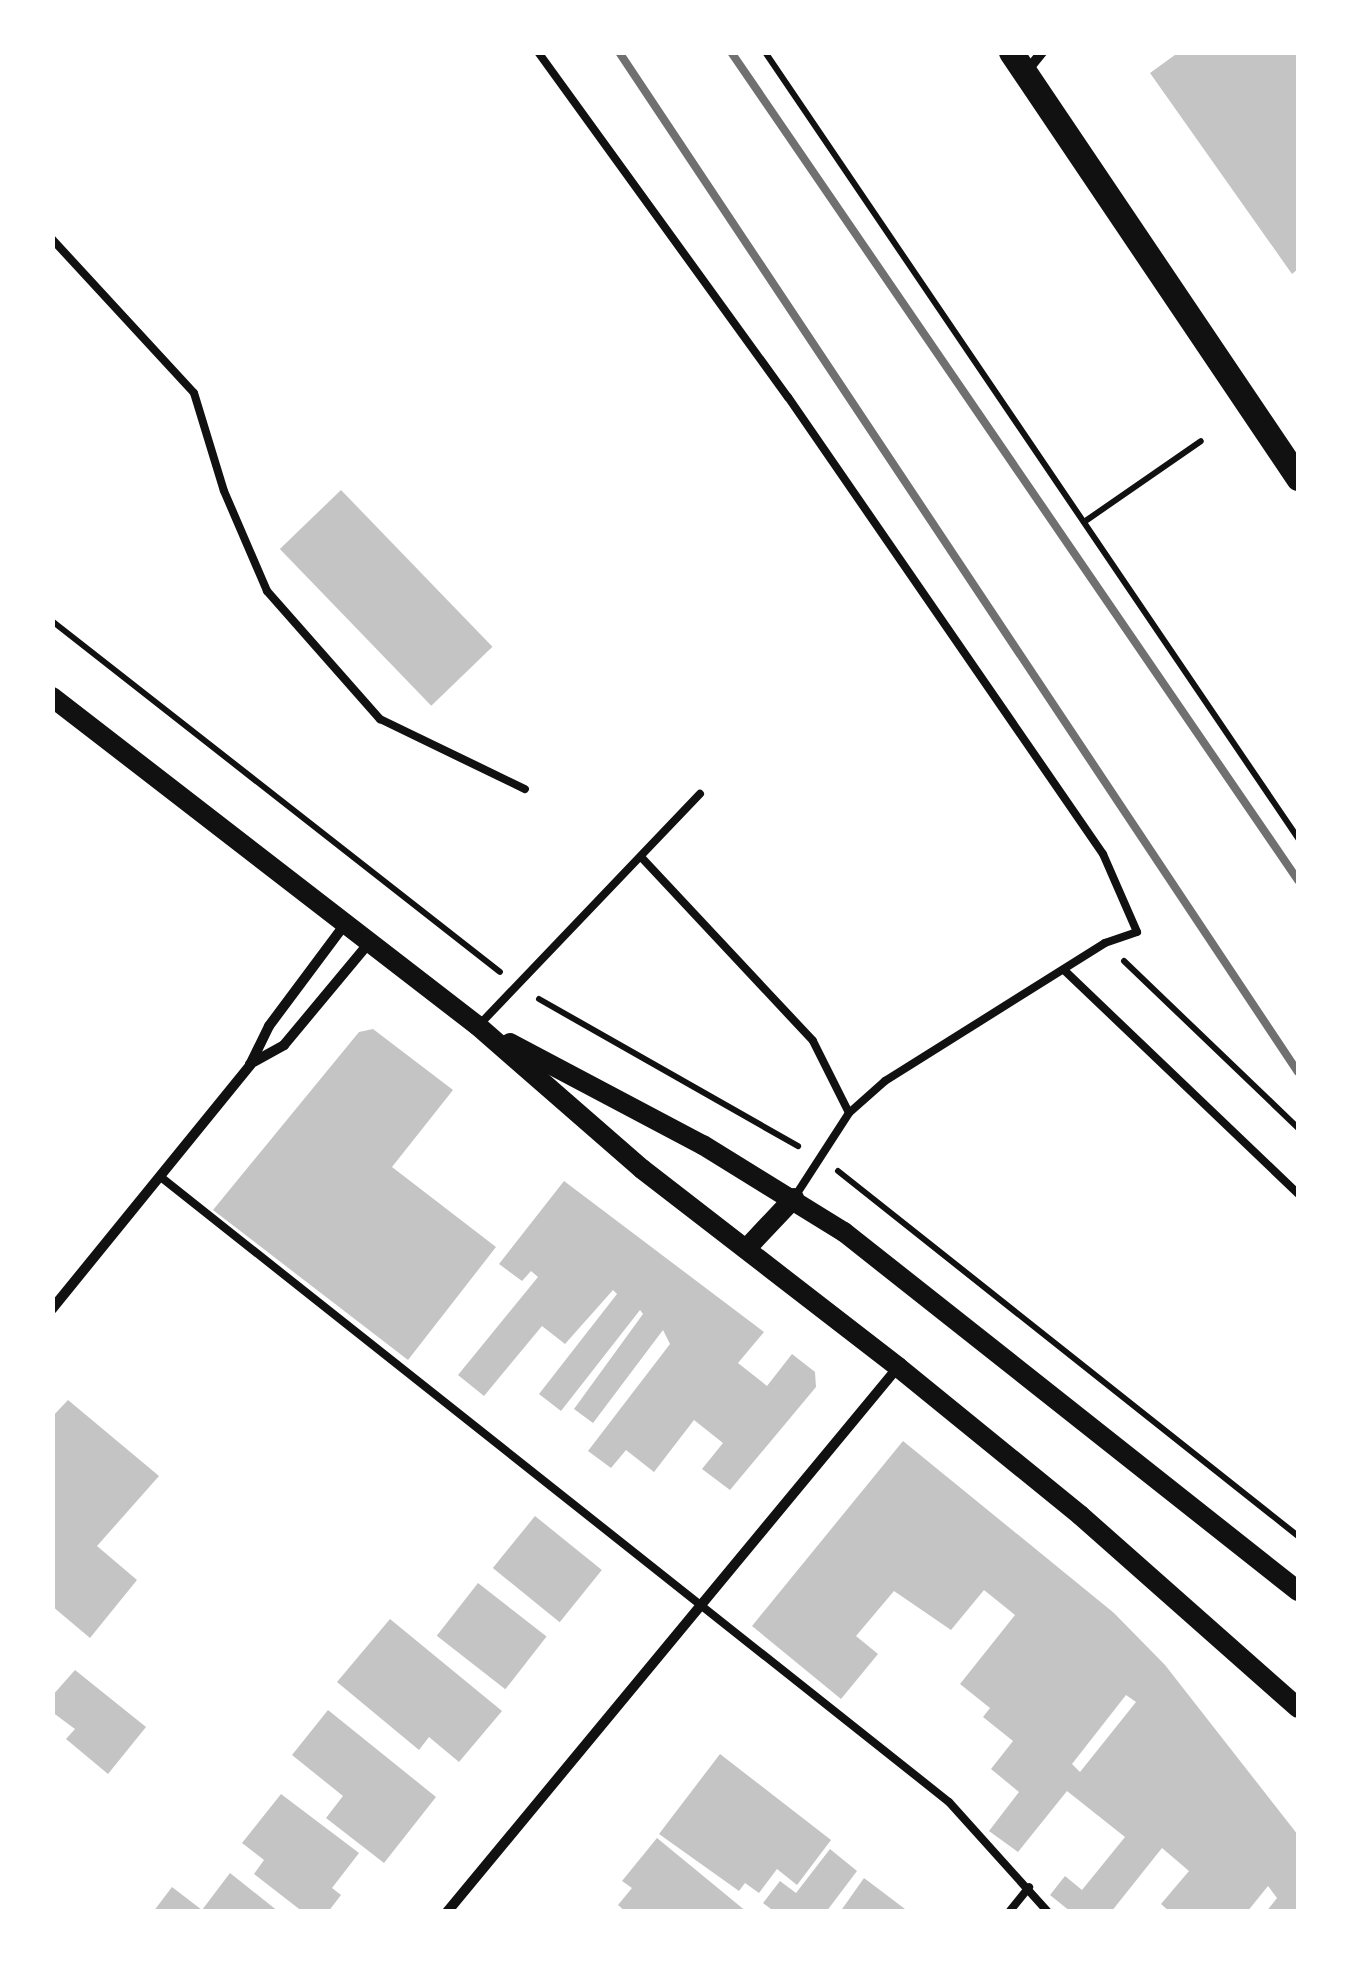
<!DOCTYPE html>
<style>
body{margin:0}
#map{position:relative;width:1351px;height:1964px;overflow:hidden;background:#fff;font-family:Lato,sans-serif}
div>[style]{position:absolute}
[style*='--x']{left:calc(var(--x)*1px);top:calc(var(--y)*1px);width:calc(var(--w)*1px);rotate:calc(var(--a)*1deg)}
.building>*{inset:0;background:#c4c4c4;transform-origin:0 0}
.path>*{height:6px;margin:-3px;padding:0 3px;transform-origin:3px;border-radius:3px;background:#111}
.service>*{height:8px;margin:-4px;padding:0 4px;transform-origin:4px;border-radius:4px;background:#111}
.minor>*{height:10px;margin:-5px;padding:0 5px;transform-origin:5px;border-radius:5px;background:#111}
.secondary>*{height:20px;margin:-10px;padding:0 10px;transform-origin:10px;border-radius:10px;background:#111}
.primary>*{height:25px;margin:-12.5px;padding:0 12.5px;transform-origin:12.5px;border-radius:12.5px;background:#111}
.rail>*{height:8px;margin:-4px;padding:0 4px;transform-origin:4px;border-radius:4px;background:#707070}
span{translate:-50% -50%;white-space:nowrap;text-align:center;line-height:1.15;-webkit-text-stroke:9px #fff;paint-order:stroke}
.frame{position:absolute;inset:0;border:55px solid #fff;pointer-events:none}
</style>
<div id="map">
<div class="building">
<div style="clip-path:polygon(1179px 52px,1298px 52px,1298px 269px,1292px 274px,1150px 73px)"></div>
<div style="left:341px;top:490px;width:218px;height:85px;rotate:46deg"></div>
<div style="clip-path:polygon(373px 1029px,453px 1090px,392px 1167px,496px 1247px,408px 1360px,213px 1210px,359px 1032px)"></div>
<div style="clip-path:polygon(564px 1181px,764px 1332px,738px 1363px,767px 1386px,792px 1354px,815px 1372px,816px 1387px,730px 1490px,702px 1469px,723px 1443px,694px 1420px,654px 1472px,626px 1450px,611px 1468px,588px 1451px,670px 1344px,663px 1330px,593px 1423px,574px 1409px,643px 1314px,640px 1310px,561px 1411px,539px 1394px,617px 1294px,613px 1290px,565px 1344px,542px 1326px,484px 1396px,458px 1375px,538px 1277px,531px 1271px,522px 1281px,499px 1264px)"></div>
<div style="clip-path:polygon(68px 1400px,159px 1476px,97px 1546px,137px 1580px,90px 1638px,52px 1606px,52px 1417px)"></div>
<div style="clip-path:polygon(evenodd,903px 1441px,1114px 1613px,1165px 1665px,1298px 1835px,1298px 1912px,1266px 1912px,1277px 1898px,1268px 1886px,1247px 1912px,1170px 1912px,1161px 1904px,1189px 1871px,1162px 1848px,1111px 1912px,1071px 1912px,1050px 1895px,1065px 1876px,1082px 1890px,1125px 1837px,1067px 1791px,1018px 1852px,989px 1831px,1019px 1792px,991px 1769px,1013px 1741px,983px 1717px,990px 1708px,960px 1684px,1015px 1615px,984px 1590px,951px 1630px,894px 1591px,856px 1636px,878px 1654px,841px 1699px,752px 1626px,903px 1441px,1126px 1695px,1136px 1702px,1080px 1772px,1072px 1764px,1126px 1695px)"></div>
<div style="left:535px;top:1516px;width:86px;height:67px;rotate:39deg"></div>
<div style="left:478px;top:1583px;width:87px;height:67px;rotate:38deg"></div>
<div style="clip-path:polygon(390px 1619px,502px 1711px,459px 1762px,429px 1737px,419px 1750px,337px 1682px)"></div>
<div style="clip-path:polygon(75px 1670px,146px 1727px,108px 1774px,66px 1739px,75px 1729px,52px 1712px,52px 1696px)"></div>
<div style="clip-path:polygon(328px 1710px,436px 1797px,384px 1863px,326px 1818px,343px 1796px,292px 1755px)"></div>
<div style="clip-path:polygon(720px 1754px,831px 1840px,797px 1885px,777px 1869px,759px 1893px,745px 1883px,739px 1891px,659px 1834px)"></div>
<div style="clip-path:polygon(281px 1794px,359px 1853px,332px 1888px,341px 1895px,328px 1912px,303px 1912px,254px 1874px,264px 1860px,242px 1843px)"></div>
<div style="clip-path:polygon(657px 1838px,747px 1912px,626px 1912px,618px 1905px,632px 1888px,622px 1881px)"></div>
<div style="clip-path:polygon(830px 1849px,857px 1871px,826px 1912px,775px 1912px,763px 1903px,780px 1881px,796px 1893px)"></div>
<div style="clip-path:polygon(230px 1873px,279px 1912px,153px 1912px,172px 1887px,202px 1910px)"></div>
<div style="clip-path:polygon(864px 1878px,909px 1912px,840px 1912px)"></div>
</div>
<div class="path">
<div style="--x:765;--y:52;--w:950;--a:55.86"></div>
<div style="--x:1084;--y:522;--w:142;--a:-34.7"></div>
<div style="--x:52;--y:621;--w:569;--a:38.08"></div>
<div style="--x:1124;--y:961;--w:241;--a:43.8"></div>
<div style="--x:539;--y:999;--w:298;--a:29.6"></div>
<div style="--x:838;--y:1171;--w:587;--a:38.43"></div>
</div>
<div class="service">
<div style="--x:538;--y:52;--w:426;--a:54.1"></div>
<div style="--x:788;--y:397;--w:555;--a:55.42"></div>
<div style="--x:1103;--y:854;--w:85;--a:66.4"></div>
<div style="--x:1137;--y:932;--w:34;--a:161"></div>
<div style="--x:1105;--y:943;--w:260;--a:147.9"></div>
<div style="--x:885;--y:1081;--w:48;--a:138.4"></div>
<div style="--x:849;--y:1113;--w:98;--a:122.9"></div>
<div style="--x:52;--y:239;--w:209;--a:47.3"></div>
<div style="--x:194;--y:393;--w:102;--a:73"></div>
<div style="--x:224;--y:491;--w:109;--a:66.7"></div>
<div style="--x:267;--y:591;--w:171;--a:48.6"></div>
<div style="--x:380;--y:719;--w:161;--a:25.8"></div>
<div style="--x:642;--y:858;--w:250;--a:46.9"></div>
<div style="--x:813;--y:1041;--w:80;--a:63.4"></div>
<div style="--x:1064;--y:970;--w:324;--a:43.7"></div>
<div style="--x:481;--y:1023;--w:317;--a:-46.3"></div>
<div style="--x:162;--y:1178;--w:1004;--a:38.41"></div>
<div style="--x:949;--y:1802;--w:148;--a:48"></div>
<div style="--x:1009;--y:1912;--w:32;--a:-51"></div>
</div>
<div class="minor">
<div style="--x:1026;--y:72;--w:26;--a:-51"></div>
<div style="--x:250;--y:1064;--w:39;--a:-29"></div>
<div style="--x:284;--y:1045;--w:133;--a:-50.2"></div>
<div style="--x:52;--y:1309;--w:314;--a:-50.9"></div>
<div style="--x:250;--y:1065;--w:43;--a:-64"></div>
<div style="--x:269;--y:1026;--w:127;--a:-53.3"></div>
<div style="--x:447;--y:1912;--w:707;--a:-50.39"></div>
</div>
<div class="secondary">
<div style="--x:52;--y:697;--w:538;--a:37.68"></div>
<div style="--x:478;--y:1026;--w:218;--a:41.1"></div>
<div style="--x:642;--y:1169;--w:324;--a:37.7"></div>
<div style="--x:898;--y:1367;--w:235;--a:39.1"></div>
<div style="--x:1080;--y:1515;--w:291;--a:41.5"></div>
<div style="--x:510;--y:1043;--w:218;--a:27.9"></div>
<div style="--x:703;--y:1145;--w:166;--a:31.7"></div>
<div style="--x:844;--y:1232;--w:579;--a:38.34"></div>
<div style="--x:746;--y:1249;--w:70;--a:-46.7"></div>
</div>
<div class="primary">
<div style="--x:1011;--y:52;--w:514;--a:56.03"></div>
</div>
<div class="rail">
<div style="--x:619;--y:52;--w:1225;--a:56.35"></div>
<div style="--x:731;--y:52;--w:1004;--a:55.6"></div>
</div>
<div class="frame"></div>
</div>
